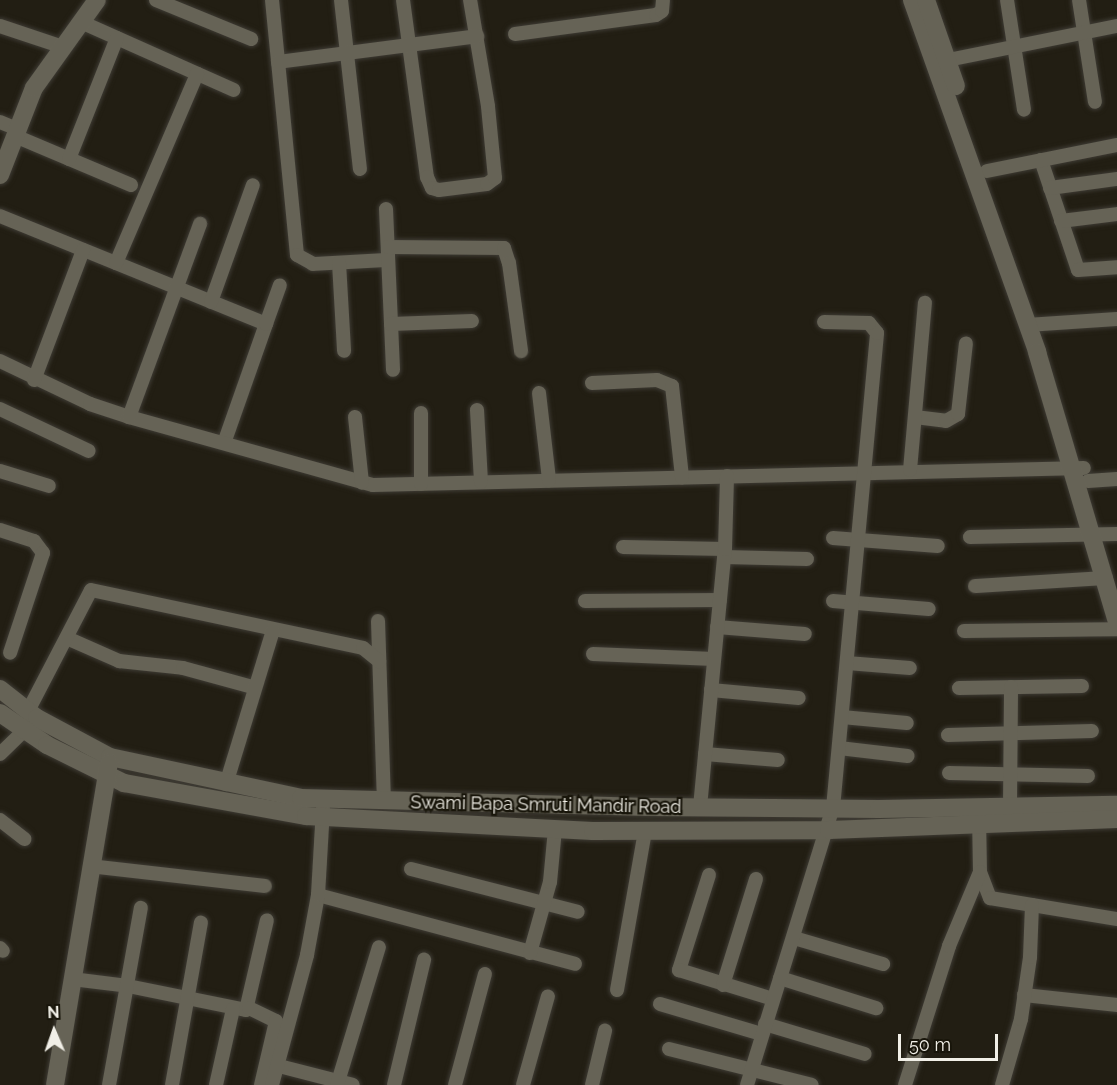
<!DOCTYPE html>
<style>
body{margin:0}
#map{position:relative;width:1117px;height:1085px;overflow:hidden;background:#221e13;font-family:Raleway,sans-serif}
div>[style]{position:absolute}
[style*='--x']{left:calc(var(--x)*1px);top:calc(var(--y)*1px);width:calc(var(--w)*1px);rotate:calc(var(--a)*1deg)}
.roads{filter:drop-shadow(0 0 2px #3e3b34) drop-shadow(0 0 2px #3e3b34)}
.minor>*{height:14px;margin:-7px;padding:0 7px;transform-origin:7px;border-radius:7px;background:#666356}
.tertiary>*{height:18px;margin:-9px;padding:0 9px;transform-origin:9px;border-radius:9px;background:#666356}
span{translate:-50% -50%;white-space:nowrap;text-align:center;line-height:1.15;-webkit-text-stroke:4.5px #18150a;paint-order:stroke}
.street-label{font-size:18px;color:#f1efe7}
.north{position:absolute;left:24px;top:1001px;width:60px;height:60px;-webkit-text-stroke:4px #18150a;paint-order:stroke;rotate:358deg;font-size:16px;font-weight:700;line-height:24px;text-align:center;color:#f1efe7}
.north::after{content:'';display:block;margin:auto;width:21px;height:27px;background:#f1efe7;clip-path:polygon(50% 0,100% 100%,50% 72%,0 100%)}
.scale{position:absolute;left:898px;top:1034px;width:100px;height:27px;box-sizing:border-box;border:3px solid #f1efe7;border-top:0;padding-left:8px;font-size:18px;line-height:21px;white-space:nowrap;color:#f1efe7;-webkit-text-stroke:4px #18150a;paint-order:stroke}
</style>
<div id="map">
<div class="roads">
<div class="minor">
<div style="--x:156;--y:0;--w:103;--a:22.3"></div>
<div style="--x:272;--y:0;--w:256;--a:84.4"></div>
<div style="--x:297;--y:255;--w:18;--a:29"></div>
<div style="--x:313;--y:264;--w:75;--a:-3.1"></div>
<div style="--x:341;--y:0;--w:170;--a:83.6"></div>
<div style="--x:403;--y:0;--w:179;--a:82.3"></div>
<div style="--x:427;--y:177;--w:12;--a:66"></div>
<div style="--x:432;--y:188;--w:7;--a:16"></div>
<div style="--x:439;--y:190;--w:48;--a:-7.1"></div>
<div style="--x:487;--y:184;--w:10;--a:-37"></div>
<div style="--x:495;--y:178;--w:72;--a:-95.6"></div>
<div style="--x:488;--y:106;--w:108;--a:-99.6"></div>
<div style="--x:1007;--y:0;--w:111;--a:81.2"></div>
<div style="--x:1079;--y:0;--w:103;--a:81.1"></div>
<div style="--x:81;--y:22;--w:167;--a:24"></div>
<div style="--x:0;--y:26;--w:66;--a:18.4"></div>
<div style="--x:515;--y:34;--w:142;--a:-7.7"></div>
<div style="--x:656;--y:15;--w:7;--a:-34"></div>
<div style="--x:662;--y:11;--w:11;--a:-85"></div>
<div style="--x:948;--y:60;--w:172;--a:-11.4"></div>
<div style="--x:278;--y:62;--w:201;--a:-7.4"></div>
<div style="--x:0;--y:122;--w:11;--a:22"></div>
<div style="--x:15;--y:136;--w:126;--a:22.9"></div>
<div style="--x:69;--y:159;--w:130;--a:-68.4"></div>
<div style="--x:1041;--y:160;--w:116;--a:71.4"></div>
<div style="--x:1078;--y:270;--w:39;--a:-4"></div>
<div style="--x:987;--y:171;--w:133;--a:-11.3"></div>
<div style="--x:1050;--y:188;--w:68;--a:-7.7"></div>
<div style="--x:386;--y:209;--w:161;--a:87.5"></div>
<div style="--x:0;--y:216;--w:287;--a:22.1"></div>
<div style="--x:266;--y:324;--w:126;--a:109.4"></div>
<div style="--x:1061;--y:221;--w:56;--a:-7.1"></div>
<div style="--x:388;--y:247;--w:116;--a:0.5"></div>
<div style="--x:504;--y:248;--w:16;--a:72"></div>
<div style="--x:509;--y:263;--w:89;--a:82.2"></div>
<div style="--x:116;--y:263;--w:206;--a:-66.8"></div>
<div style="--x:339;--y:263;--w:88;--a:86.7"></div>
<div style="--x:211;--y:302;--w:124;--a:-70.3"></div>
<div style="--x:266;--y:324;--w:41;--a:-70.3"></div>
<div style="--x:391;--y:324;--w:81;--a:-2.1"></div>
<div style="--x:1027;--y:325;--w:90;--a:-3.8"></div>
<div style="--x:0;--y:361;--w:100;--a:25.5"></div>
<div style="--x:90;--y:404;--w:41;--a:18.4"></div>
<div style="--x:129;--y:417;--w:253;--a:15.6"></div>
<div style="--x:373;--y:485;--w:711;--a:-1.37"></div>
<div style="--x:34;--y:380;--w:139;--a:-69.3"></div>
<div style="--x:592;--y:383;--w:65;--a:-2.6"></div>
<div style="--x:657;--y:380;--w:16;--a:22"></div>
<div style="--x:672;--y:386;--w:92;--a:83.7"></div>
<div style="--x:539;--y:393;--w:88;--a:83.4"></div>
<div style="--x:0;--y:409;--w:98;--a:25.3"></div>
<div style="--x:477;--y:410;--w:72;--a:86.8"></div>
<div style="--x:421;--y:413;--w:71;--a:90"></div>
<div style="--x:129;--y:417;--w:206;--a:-69.8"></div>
<div style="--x:355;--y:417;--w:66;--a:83.9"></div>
<div style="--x:915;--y:417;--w:31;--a:7"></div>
<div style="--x:946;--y:421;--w:14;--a:-30"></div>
<div style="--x:958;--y:414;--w:71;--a:-83.6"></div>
<div style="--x:910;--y:470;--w:168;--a:-84.9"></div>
<div style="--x:0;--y:471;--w:51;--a:17"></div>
<div style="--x:1088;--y:481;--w:29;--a:-4"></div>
<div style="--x:0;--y:530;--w:36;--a:18"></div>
<div style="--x:34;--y:541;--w:15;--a:53"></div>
<div style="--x:43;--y:553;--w:105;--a:108.3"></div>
<div style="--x:970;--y:537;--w:147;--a:-1.2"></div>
<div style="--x:833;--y:538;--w:105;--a:4.4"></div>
<div style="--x:623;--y:547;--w:102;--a:1.1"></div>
<div style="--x:724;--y:557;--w:83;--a:1.4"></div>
<div style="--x:975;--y:586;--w:131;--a:-3.5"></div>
<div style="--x:585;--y:601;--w:135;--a:-0.4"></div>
<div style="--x:833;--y:601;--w:96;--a:4.8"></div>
<div style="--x:378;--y:621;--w:180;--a:88.1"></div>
<div style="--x:717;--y:627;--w:88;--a:4.5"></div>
<div style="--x:964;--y:631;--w:153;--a:-0.7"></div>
<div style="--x:69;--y:639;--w:55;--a:23.7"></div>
<div style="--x:119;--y:661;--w:64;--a:6.2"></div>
<div style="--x:183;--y:668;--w:73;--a:15.2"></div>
<div style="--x:593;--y:654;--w:121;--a:2.4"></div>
<div style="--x:847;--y:663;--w:63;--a:4.5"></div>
<div style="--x:959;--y:688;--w:123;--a:-0.9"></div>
<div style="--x:711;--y:690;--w:88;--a:5.2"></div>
<div style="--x:28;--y:711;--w:136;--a:-62.5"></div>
<div style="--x:91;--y:590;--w:278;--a:12"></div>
<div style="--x:363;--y:648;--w:21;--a:39"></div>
<div style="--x:842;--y:717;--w:65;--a:5.3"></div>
<div style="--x:948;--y:735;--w:144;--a:-1.6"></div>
<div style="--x:839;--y:748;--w:69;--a:6.6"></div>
<div style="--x:0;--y:754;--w:43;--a:-44.1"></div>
<div style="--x:705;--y:754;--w:73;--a:4.7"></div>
<div style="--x:949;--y:773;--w:139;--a:1.2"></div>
<div style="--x:226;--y:784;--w:161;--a:-73"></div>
<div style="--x:1010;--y:806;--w:119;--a:-89.5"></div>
<div style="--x:700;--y:807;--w:259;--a:-84.5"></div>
<div style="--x:725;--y:549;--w:73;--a:-88.4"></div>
<div style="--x:979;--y:815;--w:57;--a:89"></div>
<div style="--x:980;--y:872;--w:28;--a:69"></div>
<div style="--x:990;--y:898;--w:129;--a:9.4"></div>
<div style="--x:0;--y:820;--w:31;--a:38"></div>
<div style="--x:90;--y:866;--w:176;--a:6.5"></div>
<div style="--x:411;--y:869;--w:172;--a:14.4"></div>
<div style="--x:709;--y:875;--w:100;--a:107.5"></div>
<div style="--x:679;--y:970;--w:98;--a:17.1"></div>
<div style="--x:318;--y:895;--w:266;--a:15"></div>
<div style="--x:794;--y:938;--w:93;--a:16.3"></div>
<div style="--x:0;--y:948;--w:4;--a:45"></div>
<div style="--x:530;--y:953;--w:74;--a:-74.3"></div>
<div style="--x:550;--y:882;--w:53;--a:-84.6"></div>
<div style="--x:780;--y:978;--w:101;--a:17.4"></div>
<div style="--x:72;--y:979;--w:56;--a:7.1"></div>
<div style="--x:128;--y:986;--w:120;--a:11.5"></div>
<div style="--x:246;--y:1010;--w:92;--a:-76.9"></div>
<div style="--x:723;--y:985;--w:111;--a:-72.7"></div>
<div style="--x:617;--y:990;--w:161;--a:-80"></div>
<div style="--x:1024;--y:995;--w:94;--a:6.1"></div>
<div style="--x:660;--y:1004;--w:105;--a:16.5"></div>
<div style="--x:249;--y:1008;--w:30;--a:26"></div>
<div style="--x:276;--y:1021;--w:66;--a:103.2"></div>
<div style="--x:765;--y:1024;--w:104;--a:16.7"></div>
<div style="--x:669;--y:1049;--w:147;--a:14.1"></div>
<div style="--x:279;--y:1066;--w:76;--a:14.4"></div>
<div style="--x:109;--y:1085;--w:180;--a:-79.8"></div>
<div style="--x:172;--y:1085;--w:165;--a:-79.9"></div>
<div style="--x:216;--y:1085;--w:78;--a:-77.4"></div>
<div style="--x:272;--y:1085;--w:135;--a:-74.9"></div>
<div style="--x:307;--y:955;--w:61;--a:-79.6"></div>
<div style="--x:318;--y:895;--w:87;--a:-86.7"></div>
<div style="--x:337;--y:1085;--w:144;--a:-73.1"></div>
<div style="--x:394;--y:1085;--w:129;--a:-76.5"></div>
<div style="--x:455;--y:1085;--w:115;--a:-74.9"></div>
<div style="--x:523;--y:1085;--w:92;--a:-74.3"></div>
<div style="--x:592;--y:1085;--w:56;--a:-76.5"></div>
<div style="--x:747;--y:1085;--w:290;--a:-72.8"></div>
<div style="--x:833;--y:808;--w:477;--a:-84.7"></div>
<div style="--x:877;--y:333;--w:13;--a:-129"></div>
<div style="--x:869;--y:323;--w:45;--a:-178.7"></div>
<div style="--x:905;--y:1085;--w:146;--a:-72.4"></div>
<div style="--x:949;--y:946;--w:80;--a:-67.3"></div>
<div style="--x:1002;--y:1085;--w:69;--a:-73.9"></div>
<div style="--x:1021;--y:1019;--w:63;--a:-81.7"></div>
<div style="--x:1030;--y:957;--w:52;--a:-87.8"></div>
</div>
<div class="tertiary">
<div style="--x:912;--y:0;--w:374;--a:70.4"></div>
<div style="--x:1037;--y:352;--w:282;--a:73.5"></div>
<div style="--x:926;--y:0;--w:91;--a:70.8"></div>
<div style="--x:0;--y:175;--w:93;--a:-68.7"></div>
<div style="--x:34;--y:88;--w:108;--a:-54.4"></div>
<div style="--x:0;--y:689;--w:47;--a:38.1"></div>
<div style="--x:37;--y:718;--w:83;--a:28.1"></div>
<div style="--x:110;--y:757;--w:195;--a:12.1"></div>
<div style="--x:301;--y:798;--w:348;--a:1.5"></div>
<div style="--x:649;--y:807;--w:230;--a:0.5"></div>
<div style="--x:879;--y:809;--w:238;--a:-1"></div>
<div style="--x:0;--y:713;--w:57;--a:34.2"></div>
<div style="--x:47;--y:745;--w:86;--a:26.3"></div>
<div style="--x:124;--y:783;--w:185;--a:10.3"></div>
<div style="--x:306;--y:816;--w:287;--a:3"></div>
<div style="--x:593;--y:831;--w:236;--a:-0.2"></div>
<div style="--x:829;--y:830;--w:288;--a:-2.2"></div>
<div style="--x:55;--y:1085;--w:326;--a:-80.5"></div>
</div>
</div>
<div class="street-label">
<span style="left:546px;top:805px;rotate:1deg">Swami Bapa Smruti Mandir Road</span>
</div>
<div class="north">N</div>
<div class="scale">50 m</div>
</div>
